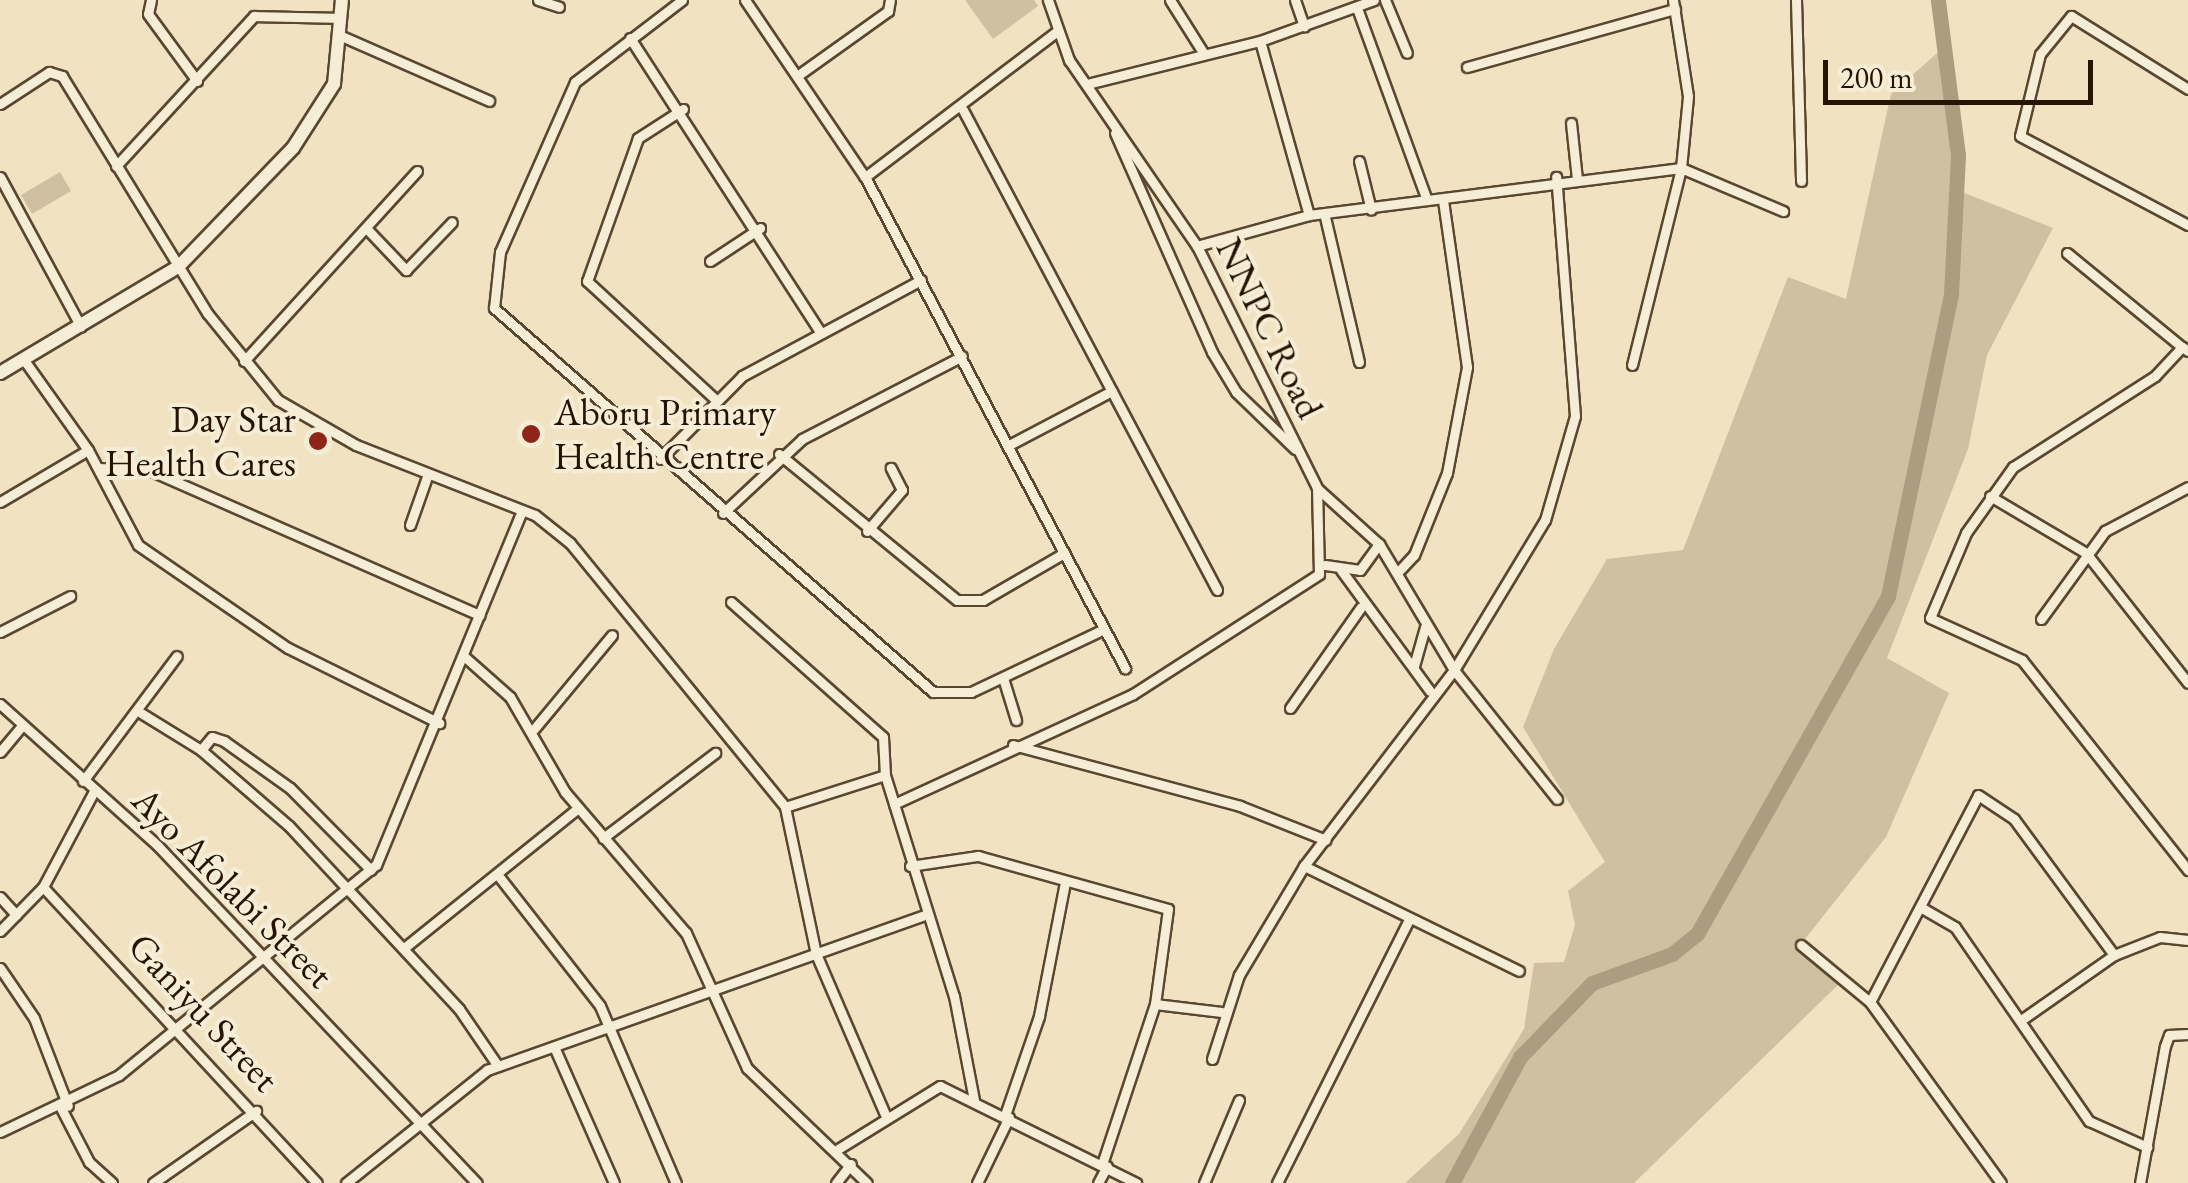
<!DOCTYPE html>
<html>
<head>
<meta charset="utf-8">
<style>
	body { margin:0 }
	#map { position:relative; width:2188px; height:1183px; overflow:hidden; background:#f1e3c1; font-family:"EB Garamond",serif }
	div>[style] { position:absolute }
	[style*='--x'] { left:calc(var(--x)*1px); top:calc(var(--y)*1px); width:calc(var(--w)*1px); rotate:calc(var(--a)*1deg) }
	.green>* { inset:0; background:#cec0a0 }
	.river>* { height:15px; margin:-7.5px; padding:0 7.5px; transform-origin:7.5px; border-radius:7.5px; background:#ac9c80 }
	.roads { filter:drop-shadow(2px 0 #594731) drop-shadow(-2px 0 #594731) drop-shadow(0 2px #594731) drop-shadow(0 -2px #594731) }
	.street>* { height:9px; margin:-4.5px; padding:0 4.5px; transform-origin:4.5px; border-radius:4.5px; background:#f6edd7 }
	.secondary>* { height:12px; margin:-6px; padding:0 6px; transform-origin:6px; border-radius:6px; background:#f6edd7 }
	.dots>* { width:28px; height:28px; translate:-50% -50%; box-sizing:border-box; border:5px solid #f6edd7; border-radius:50% }
	span { translate:-50% -50%; white-space:nowrap; text-align:center; line-height:1.15; -webkit-text-stroke:8px #f6edd7; paint-order:stroke }
	.street-label { font-size:38px; color:#261301 }
	.poi-label { font-size:38px; color:#261301 }
	.left { translate:0 -50%; text-align:left }
	.right { translate:-100% -50%; text-align:right }
	.scale { position:absolute; left:1823px; top:60px; width:270px; height:45px; box-sizing:border-box; border:5px solid #261301; border-top:0; padding-left:12px; font-size:30px; line-height:35px; white-space:nowrap; color:#261301; -webkit-text-stroke:8px #f6edd7; paint-order:stroke }
</style>
</head>
<body>
<div id="map">
	<div class="green">
		<div style="clip-path:polygon(965px 0,1034px 0,1038px 6px,993px 39px)"></div>
		<div style="clip-path:polygon(1944px 47px,1957px 190px,2053px 228px,1987px 355px,1968px 449px,1887px 658px,1949px 693px,1886px 837px,1801px 944px,1839px 984px,1634px 1183px,1405px 1183px,1459px 1134px,1524px 1029px,1534px 963px,1564px 962px,1575px 925px,1568px 891px,1605px 862px,1523px 727px,1554px 649px,1607px 559px,1683px 550px,1788px 277px,1846px 299px,1891px 94px)"></div>
		<div style="clip-path:polygon(60px 172px,71px 191px,32px 214px,21px 195px)"></div>
	</div>
	<div class="river">
		<div style="--x:1452;--y:1183;--w:143;--a:-61.6"></div>
		<div style="--x:1520;--y:1057;--w:103;--a:-45.8"></div>
		<div style="--x:1592;--y:983;--w:85;--a:-19.9"></div>
		<div style="--x:1672;--y:954;--w:32;--a:-39"></div>
		<div style="--x:1697;--y:934;--w:388;--a:-60.5"></div>
		<div style="--x:1888;--y:596;--w:309;--a:-78.2"></div>
		<div style="--x:1951;--y:294;--w:139;--a:-87.1"></div>
		<div style="--x:1958;--y:155;--w:156;--a:-97.4"></div>
	</div>
	<div class="roads">
		<div class="street">
			<div style="--x:151;--y:0;--w:14;--a:102"></div>
			<div style="--x:148;--y:14;--w:83;--a:53.8"></div>
			<div style="--x:538;--y:0;--w:22;--a:18"></div>
			<div style="--x:682;--y:0;--w:135;--a:142.5"></div>
			<div style="--x:575;--y:82;--w:186;--a:113.8"></div>
			<div style="--x:500;--y:252;--w:56;--a:96.1"></div>
			<div style="--x:494;--y:308;--w:583;--a:41.18"></div>
			<div style="--x:933;--y:692;--w:38;--a:0"></div>
			<div style="--x:971;--y:692;--w:147;--a:-25.3"></div>
			<div style="--x:745;--y:0;--w:214;--a:55.9"></div>
			<div style="--x:865;--y:177;--w:556;--a:62.1"></div>
			<div style="--x:1048;--y:0;--w:64;--a:70.7"></div>
			<div style="--x:1069;--y:60;--w:226;--a:55.5"></div>
			<div style="--x:1197;--y:246;--w:270;--a:63.6"></div>
			<div style="--x:1317;--y:488;--w:84;--a:42.1"></div>
			<div style="--x:1379;--y:544;--w:147;--a:59.2"></div>
			<div style="--x:1454;--y:670;--w:165;--a:51.4"></div>
			<div style="--x:1170;--y:0;--w:64;--a:57.8"></div>
			<div style="--x:1295;--y:0;--w:28;--a:71"></div>
			<div style="--x:1385;--y:0;--w:57;--a:67.5"></div>
			<div style="--x:1796;--y:0;--w:181;--a:88.4"></div>
			<div style="--x:1357;--y:8;--w:204;--a:70"></div>
			<div style="--x:339;--y:35;--w:164;--a:23.7"></div>
			<div style="--x:630;--y:38;--w:348;--a:57.1"></div>
			<div style="--x:1260;--y:41;--w:181;--a:74.3"></div>
			<div style="--x:1467;--y:67;--w:216;--a:-15.6"></div>
			<div style="--x:797;--y:76;--w:112;--a:-35.5"></div>
			<div style="--x:888;--y:11;--w:11;--a:-80"></div>
			<div style="--x:1087;--y:84;--w:178;--a:-14"></div>
			<div style="--x:1260;--y:41;--w:121;--a:-19.8"></div>
			<div style="--x:2188;--y:89;--w:138;--a:-148"></div>
			<div style="--x:2071;--y:16;--w:49;--a:129.2"></div>
			<div style="--x:2040;--y:54;--w:84;--a:103.7"></div>
			<div style="--x:2020;--y:136;--w:190;--a:27.9"></div>
			<div style="--x:0;--y:104;--w:59;--a:-33.1"></div>
			<div style="--x:49;--y:72;--w:14;--a:17"></div>
			<div style="--x:62;--y:76;--w:279;--a:58.5"></div>
			<div style="--x:208;--y:314;--w:111;--a:50.9"></div>
			<div style="--x:278;--y:400;--w:90;--a:30"></div>
			<div style="--x:356;--y:445;--w:192;--a:21.4"></div>
			<div style="--x:535;--y:515;--w:45;--a:38.7"></div>
			<div style="--x:570;--y:543;--w:340;--a:50.8"></div>
			<div style="--x:785;--y:807;--w:150;--a:78.1"></div>
			<div style="--x:816;--y:954;--w:174;--a:66.7"></div>
			<div style="--x:683;--y:109;--w:54;--a:147.2"></div>
			<div style="--x:638;--y:138;--w:152;--a:109.6"></div>
			<div style="--x:587;--y:281;--w:174;--a:42.7"></div>
			<div style="--x:963;--y:110;--w:543;--a:62.11"></div>
			<div style="--x:1571;--y:123;--w:56;--a:83.9"></div>
			<div style="--x:1115;--y:133;--w:240;--a:66.1"></div>
			<div style="--x:1212;--y:352;--w:47;--a:59"></div>
			<div style="--x:1236;--y:392;--w:82;--a:44"></div>
			<div style="--x:1359;--y:161;--w:50;--a:76.2"></div>
			<div style="--x:116;--y:166;--w:204;--a:-47.4"></div>
			<div style="--x:254;--y:16;--w:86;--a:1.3"></div>
			<div style="--x:0;--y:177;--w:170;--a:61.6"></div>
			<div style="--x:865;--y:177;--w:240;--a:-37.2"></div>
			<div style="--x:1325;--y:217;--w:149;--a:76.8"></div>
			<div style="--x:367;--y:229;--w:57;--a:46.4"></div>
			<div style="--x:406;--y:270;--w:66;--a:-46.2"></div>
			<div style="--x:1197;--y:246;--w:116;--a:-15.5"></div>
			<div style="--x:1309;--y:215;--w:375;--a:-7.2"></div>
			<div style="--x:1681;--y:168;--w:111;--a:22.9"></div>
			<div style="--x:2067;--y:253;--w:149;--a:39.3"></div>
			<div style="--x:710;--y:261;--w:60;--a:-33.4"></div>
			<div style="--x:2188;--y:351;--w:7;--a:-146"></div>
			<div style="--x:2182;--y:347;--w:40;--a:133"></div>
			<div style="--x:2155;--y:376;--w:169;--a:147.3"></div>
			<div style="--x:2013;--y:467;--w:81;--a:125.5"></div>
			<div style="--x:1966;--y:533;--w:92;--a:113"></div>
			<div style="--x:1930;--y:618;--w:101;--a:24.5"></div>
			<div style="--x:2022;--y:660;--w:268;--a:51.7"></div>
			<div style="--x:24;--y:360;--w:110;--a:54.6"></div>
			<div style="--x:88;--y:450;--w:107;--a:62.2"></div>
			<div style="--x:138;--y:545;--w:182;--a:34.5"></div>
			<div style="--x:288;--y:648;--w:169;--a:26.4"></div>
			<div style="--x:244;--y:361;--w:257;--a:-47.7"></div>
			<div style="--x:1632;--y:365;--w:203;--a:-76"></div>
			<div style="--x:1681;--y:168;--w:72;--a:-84.4"></div>
			<div style="--x:1688;--y:96;--w:97;--a:-98.9"></div>
			<div style="--x:1009;--y:445;--w:116;--a:-27.7"></div>
			<div style="--x:779;--y:454;--w:230;--a:39.4"></div>
			<div style="--x:957;--y:600;--w:26;--a:0"></div>
			<div style="--x:983;--y:600;--w:94;--a:-30.1"></div>
			<div style="--x:660;--y:459;--w:117;--a:-45.3"></div>
			<div style="--x:742;--y:376;--w:203;--a:-28.2"></div>
			<div style="--x:98;--y:468;--w:51;--a:2.2"></div>
			<div style="--x:149;--y:470;--w:361;--a:23.7"></div>
			<div style="--x:1990;--y:496;--w:112;--a:30.7"></div>
			<div style="--x:2086;--y:553;--w:165;--a:51.9"></div>
			<div style="--x:0;--y:502;--w:102;--a:-30.6"></div>
			<div style="--x:723;--y:513;--w:108;--a:-43.1"></div>
			<div style="--x:802;--y:439;--w:180;--a:-27.4"></div>
			<div style="--x:410;--y:525;--w:54;--a:-70.6"></div>
			<div style="--x:867;--y:531;--w:54;--a:-49.5"></div>
			<div style="--x:902;--y:490;--w:25;--a:-117"></div>
			<div style="--x:1325;--y:565;--w:35;--a:8"></div>
			<div style="--x:1360;--y:570;--w:32;--a:-54"></div>
			<div style="--x:1341;--y:570;--w:150;--a:53.7"></div>
			<div style="--x:1398;--y:572;--w:23;--a:-47"></div>
			<div style="--x:1414;--y:555;--w:88;--a:-68.1"></div>
			<div style="--x:1447;--y:473;--w:108;--a:-79.3"></div>
			<div style="--x:1467;--y:367;--w:169;--a:-98.2"></div>
			<div style="--x:731;--y:602;--w:203;--a:41.6"></div>
			<div style="--x:883;--y:737;--w:38;--a:87"></div>
			<div style="--x:885;--y:775;--w:232;--a:72.7"></div>
			<div style="--x:954;--y:996;--w:106;--a:79.1"></div>
			<div style="--x:2041;--y:619;--w:109;--a:-54"></div>
			<div style="--x:2105;--y:531;--w:94;--a:-27.9"></div>
			<div style="--x:0;--y:632;--w:79;--a:-27.2"></div>
			<div style="--x:466;--y:658;--w:59;--a:41.6"></div>
			<div style="--x:510;--y:697;--w:110;--a:59.9"></div>
			<div style="--x:565;--y:792;--w:186;--a:49.4"></div>
			<div style="--x:686;--y:933;--w:148;--a:65.7"></div>
			<div style="--x:747;--y:1068;--w:166;--a:43.8"></div>
			<div style="--x:1414;--y:666;--w:41;--a:-74.2"></div>
			<div style="--x:1003;--y:678;--w:44;--a:72.8"></div>
			<div style="--x:0;--y:704;--w:212;--a:41.9"></div>
			<div style="--x:158;--y:846;--w:464;--a:46.6"></div>
			<div style="--x:1290;--y:708;--w:123;--a:-54.9"></div>
			<div style="--x:141;--y:713;--w:70;--a:31.7"></div>
			<div style="--x:201;--y:750;--w:116;--a:40.8"></div>
			<div style="--x:289;--y:826;--w:250;--a:47.1"></div>
			<div style="--x:459;--y:1009;--w:69;--a:55.6"></div>
			<div style="--x:534;--y:729;--w:122;--a:-50.3"></div>
			<div style="--x:1013;--y:745;--w:235;--a:15"></div>
			<div style="--x:1240;--y:806;--w:92;--a:21.6"></div>
			<div style="--x:201;--y:750;--w:17;--a:-50"></div>
			<div style="--x:212;--y:737;--w:13;--a:18"></div>
			<div style="--x:224;--y:741;--w:81;--a:35.5"></div>
			<div style="--x:290;--y:788;--w:115;--a:45.4"></div>
			<div style="--x:0;--y:752;--w:35;--a:-50"></div>
			<div style="--x:83;--y:781;--w:156;--a:-53.1"></div>
			<div style="--x:894;--y:804;--w:263;--a:-24.7"></div>
			<div style="--x:1133;--y:694;--w:221;--a:-32.8"></div>
			<div style="--x:1319;--y:574;--w:85;--a:-91.3"></div>
			<div style="--x:785;--y:807;--w:105;--a:-17.7"></div>
			<div style="--x:603;--y:838;--w:141;--a:-37.2"></div>
			<div style="--x:910;--y:866;--w:69;--a:-8.4"></div>
			<div style="--x:978;--y:856;--w:197;--a:15.6"></div>
			<div style="--x:1168;--y:909;--w:96;--a:97.8"></div>
			<div style="--x:1155;--y:1004;--w:169;--a:108.3"></div>
			<div style="--x:1304;--y:866;--w:239;--a:26"></div>
			<div style="--x:497;--y:874;--w:167;--a:52"></div>
			<div style="--x:600;--y:1006;--w:193;--a:66.8"></div>
			<div style="--x:43;--y:887;--w:403;--a:47.2"></div>
			<div style="--x:0;--y:897;--w:24;--a:48"></div>
			<div style="--x:1922;--y:908;--w:38;--a:30"></div>
			<div style="--x:1955;--y:927;--w:236;--a:55.4"></div>
			<div style="--x:2089;--y:1121;--w:64;--a:24.1"></div>
			<div style="--x:0;--y:931;--w:62;--a:-45.7"></div>
			<div style="--x:43;--y:887;--w:109;--a:-62"></div>
			<div style="--x:1801;--y:945;--w:89;--a:39.6"></div>
			<div style="--x:1870;--y:1002;--w:223;--a:54.1"></div>
			<div style="--x:404;--y:948;--w:223;--a:-38.8"></div>
			<div style="--x:0;--y:968;--w:60;--a:55.8"></div>
			<div style="--x:34;--y:1018;--w:94;--a:68.9"></div>
			<div style="--x:1870;--y:1002;--w:233;--a:-62.4"></div>
			<div style="--x:1978;--y:795;--w:43;--a:33.7"></div>
			<div style="--x:2014;--y:819;--w:169;--a:53.7"></div>
			<div style="--x:1155;--y:1004;--w:67;--a:6.8"></div>
			<div style="--x:2024;--y:1018;--w:110;--a:-35"></div>
			<div style="--x:2114;--y:955;--w:49;--a:-21.4"></div>
			<div style="--x:2160;--y:937;--w:28;--a:6"></div>
			<div style="--x:555;--y:1049;--w:146;--a:66.2"></div>
			<div style="--x:1212;--y:1059;--w:88;--a:-72.2"></div>
			<div style="--x:1239;--y:975;--w:127;--a:-59.2"></div>
			<div style="--x:1304;--y:866;--w:247;--a:-52.6"></div>
			<div style="--x:1454;--y:670;--w:175;--a:-58.8"></div>
			<div style="--x:1545;--y:520;--w:108;--a:-73.9"></div>
			<div style="--x:1575;--y:416;--w:240;--a:-94.5"></div>
			<div style="--x:61;--y:1108;--w:61;--a:62.6"></div>
			<div style="--x:89;--y:1162;--w:31;--a:42"></div>
			<div style="--x:1005;--y:1115;--w:105;--a:-71"></div>
			<div style="--x:1039;--y:1016;--w:136;--a:-79"></div>
			<div style="--x:0;--y:1132;--w:132;--a:-25.6"></div>
			<div style="--x:119;--y:1075;--w:332;--a:-39.3"></div>
			<div style="--x:376;--y:865;--w:381;--a:-67.6"></div>
			<div style="--x:838;--y:1149;--w:120;--a:-31.7"></div>
			<div style="--x:940;--y:1086;--w:219;--a:26.3"></div>
			<div style="--x:153;--y:1183;--w:126;--a:-35"></div>
			<div style="--x:346;--y:1183;--w:181;--a:-38.7"></div>
			<div style="--x:487;--y:1070;--w:462;--a:-19.5"></div>
			<div style="--x:836;--y:1183;--w:24;--a:-52"></div>
			<div style="--x:977;--y:1183;--w:73;--a:-64.1"></div>
			<div style="--x:1098;--y:1183;--w:19;--a:-62"></div>
			<div style="--x:1204;--y:1183;--w:90;--a:-67.1"></div>
			<div style="--x:1277;--y:1183;--w:293;--a:-63.4"></div>
			<div style="--x:2140;--y:1183;--w:139;--a:-79.7"></div>
			<div style="--x:2165;--y:1046;--w:12;--a:-70"></div>
			<div style="--x:2169;--y:1035;--w:19;--a:-3"></div>
		</div>
		<div class="secondary">
			<div style="--x:0;--y:373;--w:207;--a:-30.8"></div>
			<div style="--x:178;--y:267;--w:165;--a:-46"></div>
			<div style="--x:293;--y:148;--w:76;--a:-57.4"></div>
			<div style="--x:334;--y:84;--w:84;--a:-84.6"></div>
		</div>
	</div>
	<div class="dots">
		<div style="left:531px;top:434px;background:#8f2418"></div>
		<div style="left:318px;top:441px;background:#8f2418"></div>
	</div>
	<div class="street-label">
		<span style="left:1270px;top:328px;rotate:64deg">NNPC Road</span>
		<span style="left:233px;top:887px;rotate:45deg">Ayo Afolabi Street</span>
		<span style="left:204px;top:1012px;rotate:47deg">Ganiyu Street</span>
	</div>
	<div class="poi-label">
		<span class="left" style="left:554px;top:434px">Aboru Primary<br>Health Centre</span>
		<span class="right" style="left:296px;top:441px">Day Star<br>Health Cares</span>
	</div>
	<div class="scale">200 m</div>
</div>
</body>
</html>
